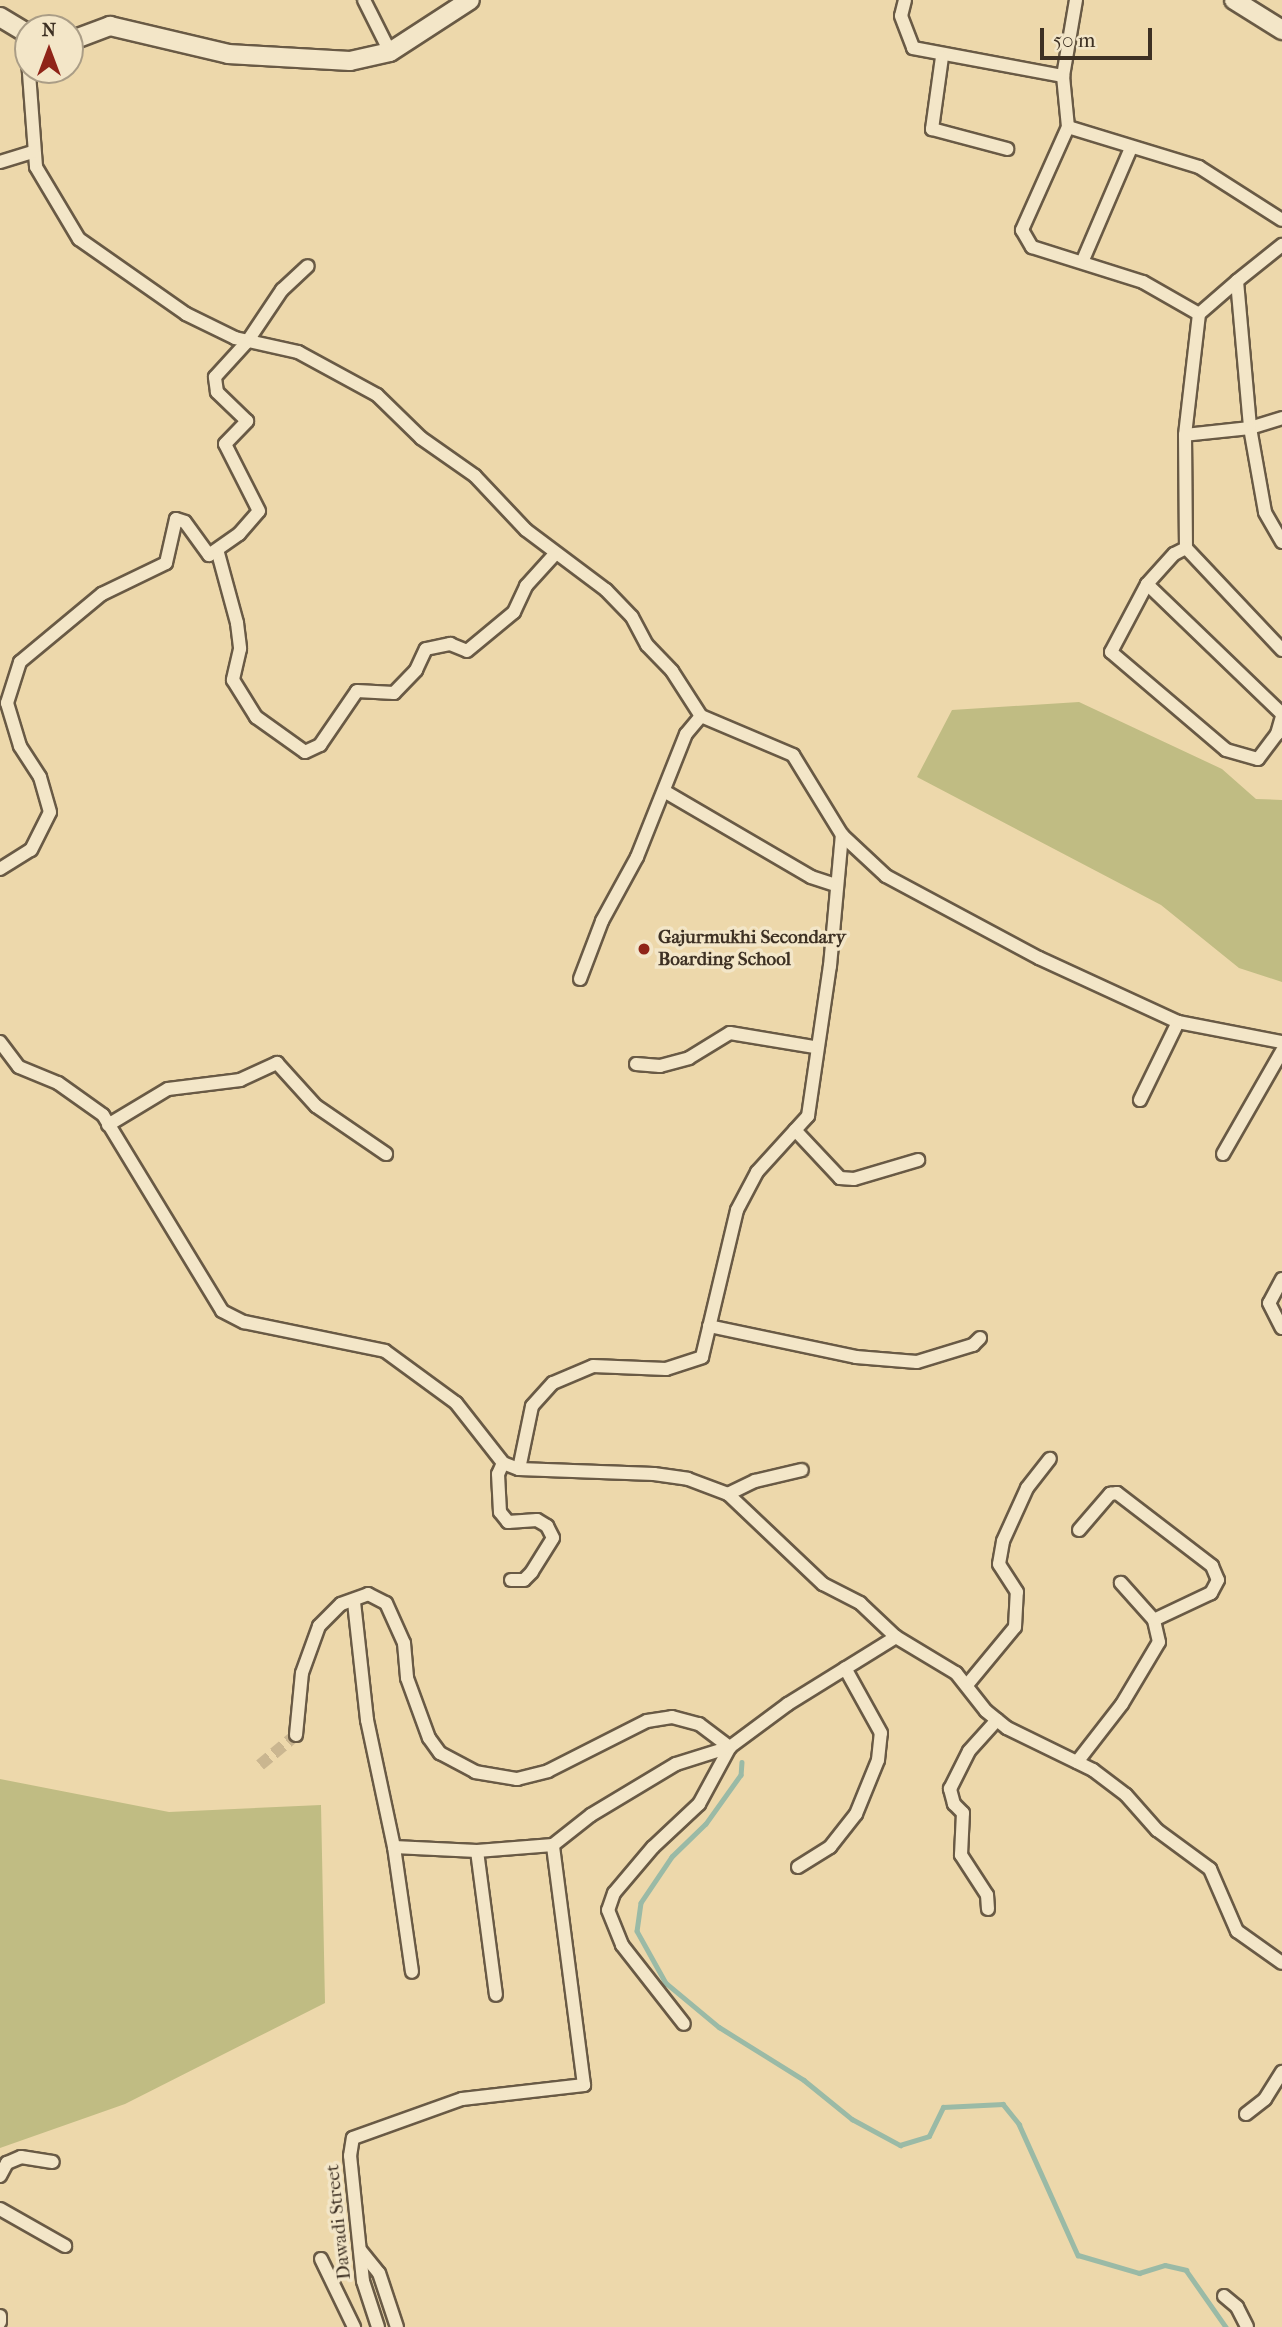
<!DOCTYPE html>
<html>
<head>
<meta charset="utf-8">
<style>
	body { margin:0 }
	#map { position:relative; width:1282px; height:2327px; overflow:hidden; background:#edd8ab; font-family:"IM FELL French Canon",serif }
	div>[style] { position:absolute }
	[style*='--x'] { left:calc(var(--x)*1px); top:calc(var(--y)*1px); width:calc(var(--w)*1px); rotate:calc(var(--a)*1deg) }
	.green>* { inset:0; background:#c0bc83 }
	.stream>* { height:4.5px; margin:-2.25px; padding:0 2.25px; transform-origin:2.25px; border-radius:2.25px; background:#9abaa6 }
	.street-tunnel>* { height:12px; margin-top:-6px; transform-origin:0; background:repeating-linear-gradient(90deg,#cab690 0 12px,transparent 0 18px) }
	.roads { filter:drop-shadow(2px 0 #695a45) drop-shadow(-2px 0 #695a45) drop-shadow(0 2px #695a45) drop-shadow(0 -2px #695a45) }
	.street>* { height:12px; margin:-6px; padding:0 6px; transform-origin:6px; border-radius:6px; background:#f3e6c8 }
	.secondary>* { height:18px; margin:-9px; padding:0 9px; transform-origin:9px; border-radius:9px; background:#f3e6c8 }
	.dots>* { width:19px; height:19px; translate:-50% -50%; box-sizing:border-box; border:4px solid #f3e6c8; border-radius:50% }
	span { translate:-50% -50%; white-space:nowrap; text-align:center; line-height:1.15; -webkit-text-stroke:7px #f3e6c8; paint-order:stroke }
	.poi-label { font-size:19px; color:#3d3023; font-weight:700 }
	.left { translate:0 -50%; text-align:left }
	.street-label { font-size:19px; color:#3d3023 }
	.north { position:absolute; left:14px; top:14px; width:70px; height:70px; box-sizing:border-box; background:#f3e6c8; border:2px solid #aa9d86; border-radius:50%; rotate:0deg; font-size:19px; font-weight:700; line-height:28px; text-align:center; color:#3d3023 }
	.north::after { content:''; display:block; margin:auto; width:24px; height:32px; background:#8f2418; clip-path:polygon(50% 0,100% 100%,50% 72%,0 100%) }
	.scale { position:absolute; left:1040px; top:28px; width:112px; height:32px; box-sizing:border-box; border:4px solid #3d3023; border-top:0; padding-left:9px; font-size:21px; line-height:24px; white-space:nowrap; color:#3d3023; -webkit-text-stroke:5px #f3e6c8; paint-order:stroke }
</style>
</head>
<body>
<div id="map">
	<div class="green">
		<div style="clip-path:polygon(1079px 702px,1222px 769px,1256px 799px,1282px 800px,1282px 982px,1239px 968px,1161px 905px,917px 777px,952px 710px)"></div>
		<div style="clip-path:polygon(0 1779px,169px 1812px,321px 1805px,325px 2003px,125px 2104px,0 2148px)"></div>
	</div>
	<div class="stream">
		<div style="--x:742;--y:1762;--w:13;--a:94"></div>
		<div style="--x:741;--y:1775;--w:60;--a:125.5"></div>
		<div style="--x:706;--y:1824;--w:47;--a:135.9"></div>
		<div style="--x:672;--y:1857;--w:55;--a:124"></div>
		<div style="--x:641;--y:1903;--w:28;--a:98"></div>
		<div style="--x:637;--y:1931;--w:60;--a:60.9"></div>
		<div style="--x:666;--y:1983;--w:69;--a:39.7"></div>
		<div style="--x:719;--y:2027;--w:100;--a:31.9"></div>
		<div style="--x:804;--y:2080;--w:62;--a:39.1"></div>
		<div style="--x:852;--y:2119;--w:55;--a:28.4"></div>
		<div style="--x:900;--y:2145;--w:30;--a:-17"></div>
		<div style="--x:929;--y:2136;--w:32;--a:-64"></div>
		<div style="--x:943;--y:2107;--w:60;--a:-2.9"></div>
		<div style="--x:1003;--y:2104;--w:26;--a:51"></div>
		<div style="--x:1019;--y:2124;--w:144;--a:65.8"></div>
		<div style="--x:1078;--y:2255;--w:64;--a:16.4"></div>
		<div style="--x:1139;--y:2273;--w:27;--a:-17"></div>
		<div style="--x:1165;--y:2265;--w:22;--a:13"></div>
		<div style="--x:1186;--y:2270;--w:70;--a:54.9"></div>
	</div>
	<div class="street-tunnel">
		<div style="--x:260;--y:1765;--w:47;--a:-39.8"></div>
	</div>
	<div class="roads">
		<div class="street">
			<div style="--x:364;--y:0;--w:58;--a:63.4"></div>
			<div style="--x:905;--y:0;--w:16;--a:104"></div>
			<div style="--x:901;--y:16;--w:34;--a:69"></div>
			<div style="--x:913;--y:48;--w:153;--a:10.6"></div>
			<div style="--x:1076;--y:0;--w:77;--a:99.7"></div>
			<div style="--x:1063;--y:76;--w:51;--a:84.4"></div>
			<div style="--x:1068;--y:127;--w:137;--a:17"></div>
			<div style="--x:1199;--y:167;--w:98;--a:32.6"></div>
			<div style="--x:942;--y:57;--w:73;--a:97.9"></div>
			<div style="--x:932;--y:129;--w:78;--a:14.9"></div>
			<div style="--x:28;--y:60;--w:107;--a:85.7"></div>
			<div style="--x:36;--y:167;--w:84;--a:59.2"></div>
			<div style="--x:79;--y:239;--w:131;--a:35"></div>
			<div style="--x:186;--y:314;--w:55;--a:26.1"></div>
			<div style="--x:235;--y:338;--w:65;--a:12.5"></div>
			<div style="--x:298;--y:352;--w:90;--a:28.6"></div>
			<div style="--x:377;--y:395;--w:62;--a:44.3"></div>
			<div style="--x:421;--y:438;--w:66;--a:35.1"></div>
			<div style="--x:475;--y:476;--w:74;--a:46.6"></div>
			<div style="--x:526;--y:530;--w:100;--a:36.9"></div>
			<div style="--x:606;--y:590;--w:37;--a:46"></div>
			<div style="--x:632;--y:617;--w:32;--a:62"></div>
			<div style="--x:647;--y:645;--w:36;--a:46"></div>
			<div style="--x:672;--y:671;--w:54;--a:57.2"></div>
			<div style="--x:701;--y:716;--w:100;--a:23"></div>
			<div style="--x:793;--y:755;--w:94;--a:58.5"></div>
			<div style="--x:842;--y:835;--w:60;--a:43"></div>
			<div style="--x:886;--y:876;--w:174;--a:28.2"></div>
			<div style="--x:1039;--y:958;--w:153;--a:24.7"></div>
			<div style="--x:1178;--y:1022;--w:106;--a:10.9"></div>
			<div style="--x:1068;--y:127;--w:113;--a:114.1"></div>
			<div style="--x:1022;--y:230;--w:20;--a:60"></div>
			<div style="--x:1032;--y:247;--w:116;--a:17.5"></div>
			<div style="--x:1143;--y:282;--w:64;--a:29.7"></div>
			<div style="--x:0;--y:162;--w:34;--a:-17"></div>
			<div style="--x:1083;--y:260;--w:122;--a:-66.8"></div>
			<div style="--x:1237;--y:281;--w:58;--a:-38.7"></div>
			<div style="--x:1185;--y:435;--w:122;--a:-83.4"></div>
			<div style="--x:1199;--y:314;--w:50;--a:-41"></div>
			<div style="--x:1237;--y:281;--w:148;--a:84.9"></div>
			<div style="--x:1250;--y:428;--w:34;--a:-17"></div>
			<div style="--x:1282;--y:542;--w:34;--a:-120"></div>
			<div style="--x:1265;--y:512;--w:85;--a:-100.1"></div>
			<div style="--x:1250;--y:428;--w:65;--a:173.9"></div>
			<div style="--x:1185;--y:435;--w:113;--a:89.5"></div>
			<div style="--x:1186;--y:548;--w:140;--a:46.7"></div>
			<div style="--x:1186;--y:548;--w:13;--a:153"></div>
			<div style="--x:1174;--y:554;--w:40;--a:132"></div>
			<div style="--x:1147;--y:584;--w:77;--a:117.9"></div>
			<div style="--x:1111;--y:652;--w:151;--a:40.4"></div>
			<div style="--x:1226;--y:750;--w:33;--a:16"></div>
			<div style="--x:1258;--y:759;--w:31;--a:-53"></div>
			<div style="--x:1277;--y:734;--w:19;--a:-74"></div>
			<div style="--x:218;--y:553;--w:73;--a:74.8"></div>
			<div style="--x:237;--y:623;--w:26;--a:83"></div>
			<div style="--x:240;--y:649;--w:32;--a:103"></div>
			<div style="--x:233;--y:680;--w:44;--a:58.1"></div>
			<div style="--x:256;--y:717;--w:60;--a:35.5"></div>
			<div style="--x:305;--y:752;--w:17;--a:-25"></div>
			<div style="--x:320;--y:745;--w:65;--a:-55.6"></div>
			<div style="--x:357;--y:691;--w:37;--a:3"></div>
			<div style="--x:394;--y:693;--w:32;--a:-46"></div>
			<div style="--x:416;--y:670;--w:23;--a:-65"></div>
			<div style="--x:426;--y:649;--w:25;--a:-12"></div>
			<div style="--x:450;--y:644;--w:18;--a:22"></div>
			<div style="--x:467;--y:651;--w:61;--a:-39.7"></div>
			<div style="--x:514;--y:612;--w:29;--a:-65"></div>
			<div style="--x:526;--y:586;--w:43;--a:-47.8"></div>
			<div style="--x:1147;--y:584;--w:187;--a:43.9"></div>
			<div style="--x:664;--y:791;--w:170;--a:30.3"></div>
			<div style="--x:811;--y:877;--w:25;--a:18"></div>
			<div style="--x:0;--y:869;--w:36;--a:-32"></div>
			<div style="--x:31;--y:850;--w:42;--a:-63.4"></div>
			<div style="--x:50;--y:812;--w:36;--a:-106"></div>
			<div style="--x:40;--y:777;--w:37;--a:-123"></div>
			<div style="--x:20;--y:746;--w:45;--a:-106.8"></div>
			<div style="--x:7;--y:703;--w:43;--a:-72.4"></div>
			<div style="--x:20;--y:662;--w:107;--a:-39.7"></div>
			<div style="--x:102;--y:594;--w:71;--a:-25.8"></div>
			<div style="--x:166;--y:563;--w:45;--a:-77.2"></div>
			<div style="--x:176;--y:519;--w:9;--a:18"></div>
			<div style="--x:185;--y:522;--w:41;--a:54"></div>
			<div style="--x:209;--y:555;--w:37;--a:-35"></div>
			<div style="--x:239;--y:534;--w:30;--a:-49"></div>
			<div style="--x:259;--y:511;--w:75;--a:-116.9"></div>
			<div style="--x:225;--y:444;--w:32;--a:-46"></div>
			<div style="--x:247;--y:421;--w:42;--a:-136"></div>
			<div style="--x:217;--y:392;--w:15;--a:-98"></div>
			<div style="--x:215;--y:377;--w:47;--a:-47.6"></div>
			<div style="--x:247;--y:342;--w:63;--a:-56.1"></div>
			<div style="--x:282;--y:290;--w:35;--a:-43"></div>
			<div style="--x:580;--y:979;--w:62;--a:-69.2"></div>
			<div style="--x:602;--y:921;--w:73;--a:-61.3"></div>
			<div style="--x:637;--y:857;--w:132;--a:-68.3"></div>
			<div style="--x:686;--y:734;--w:23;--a:-50"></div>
			<div style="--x:0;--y:1042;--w:31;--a:53"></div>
			<div style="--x:19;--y:1067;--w:42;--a:22.3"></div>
			<div style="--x:58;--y:1083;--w:55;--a:35.4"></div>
			<div style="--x:103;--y:1115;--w:229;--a:58.7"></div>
			<div style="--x:222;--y:1311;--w:25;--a:27"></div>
			<div style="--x:244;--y:1322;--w:144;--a:11.6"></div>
			<div style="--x:385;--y:1351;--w:88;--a:36.2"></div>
			<div style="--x:456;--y:1403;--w:76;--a:51.9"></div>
			<div style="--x:503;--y:1463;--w:17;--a:21"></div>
			<div style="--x:519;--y:1469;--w:135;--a:2.1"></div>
			<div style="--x:654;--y:1474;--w:34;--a:8"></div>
			<div style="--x:688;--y:1479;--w:43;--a:20.6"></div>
			<div style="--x:728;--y:1494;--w:131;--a:43.5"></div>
			<div style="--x:823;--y:1584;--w:42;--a:27.2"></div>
			<div style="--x:860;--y:1603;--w:50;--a:43.4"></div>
			<div style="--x:896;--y:1637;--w:70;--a:31"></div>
			<div style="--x:956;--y:1673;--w:48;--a:51.7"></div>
			<div style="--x:986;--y:1711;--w:27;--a:39"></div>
			<div style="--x:1007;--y:1728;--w:96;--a:26"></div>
			<div style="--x:1093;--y:1770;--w:41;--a:37.1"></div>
			<div style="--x:1126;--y:1795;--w:47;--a:48.5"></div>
			<div style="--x:1157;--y:1830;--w:66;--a:36.3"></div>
			<div style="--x:1210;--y:1869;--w:68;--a:66.5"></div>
			<div style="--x:1237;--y:1931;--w:55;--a:35.4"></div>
			<div style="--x:636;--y:1064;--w:24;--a:5"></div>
			<div style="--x:660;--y:1066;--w:30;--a:-15"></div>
			<div style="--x:689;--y:1058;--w:48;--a:-31.4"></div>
			<div style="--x:730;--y:1033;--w:86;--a:9.4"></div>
			<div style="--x:1140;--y:1100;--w:87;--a:-64"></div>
			<div style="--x:108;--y:1125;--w:70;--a:-31"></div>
			<div style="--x:168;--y:1089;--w:73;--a:-7.1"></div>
			<div style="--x:240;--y:1080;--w:41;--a:-24.7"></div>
			<div style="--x:277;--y:1063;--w:58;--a:47.8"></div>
			<div style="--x:316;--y:1106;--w:85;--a:34.4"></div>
			<div style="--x:795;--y:1130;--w:66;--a:46.8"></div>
			<div style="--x:840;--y:1178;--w:14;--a:4"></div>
			<div style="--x:854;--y:1179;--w:67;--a:-16.5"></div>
			<div style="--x:1223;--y:1154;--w:119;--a:-60.2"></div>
			<div style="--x:1282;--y:1279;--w:27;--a:118"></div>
			<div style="--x:1269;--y:1303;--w:28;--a:63"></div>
			<div style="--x:709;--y:1326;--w:150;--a:11.9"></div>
			<div style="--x:856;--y:1357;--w:61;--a:4.7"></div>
			<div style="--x:917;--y:1362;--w:59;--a:-16.9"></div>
			<div style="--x:973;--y:1345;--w:10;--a:-45"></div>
			<div style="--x:503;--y:1463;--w:12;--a:114"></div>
			<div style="--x:498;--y:1474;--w:38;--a:87"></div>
			<div style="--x:500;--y:1512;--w:13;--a:51"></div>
			<div style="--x:508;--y:1522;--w:29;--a:-4"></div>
			<div style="--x:537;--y:1520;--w:12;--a:31"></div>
			<div style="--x:547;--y:1526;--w:13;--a:63"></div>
			<div style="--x:553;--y:1538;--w:40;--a:122"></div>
			<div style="--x:532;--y:1572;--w:11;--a:135"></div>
			<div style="--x:524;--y:1580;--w:13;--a:180"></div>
			<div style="--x:519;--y:1469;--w:64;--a:-78.3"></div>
			<div style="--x:532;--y:1406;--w:31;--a:-48"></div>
			<div style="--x:553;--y:1383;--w:43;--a:-23"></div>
			<div style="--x:593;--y:1366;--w:73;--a:2.4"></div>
			<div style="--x:666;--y:1369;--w:38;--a:-18"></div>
			<div style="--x:702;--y:1357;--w:151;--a:-76.6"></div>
			<div style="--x:737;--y:1210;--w:43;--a:-62.2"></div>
			<div style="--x:757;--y:1172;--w:76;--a:-47.7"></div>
			<div style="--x:808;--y:1116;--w:152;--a:-81.7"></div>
			<div style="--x:830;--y:966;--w:132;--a:-84.8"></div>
			<div style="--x:728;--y:1494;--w:30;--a:-26"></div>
			<div style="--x:755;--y:1481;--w:48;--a:-13.2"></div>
			<div style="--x:1079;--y:1530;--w:48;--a:-49.3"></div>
			<div style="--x:1110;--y:1494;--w:7;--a:-8"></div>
			<div style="--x:1117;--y:1493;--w:120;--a:37.5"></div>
			<div style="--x:1212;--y:1566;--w:15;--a:67"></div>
			<div style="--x:1218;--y:1580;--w:15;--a:118"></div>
			<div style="--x:1211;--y:1593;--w:63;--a:154.7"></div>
			<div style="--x:354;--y:1602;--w:119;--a:83.7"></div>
			<div style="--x:367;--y:1720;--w:130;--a:78"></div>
			<div style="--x:394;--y:1847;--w:83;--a:2.8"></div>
			<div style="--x:477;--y:1851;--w:76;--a:-4.5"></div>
			<div style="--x:967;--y:1685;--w:75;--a:-50.4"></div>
			<div style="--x:1015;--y:1627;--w:35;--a:-87"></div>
			<div style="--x:1017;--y:1592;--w:33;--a:-123"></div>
			<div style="--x:999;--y:1564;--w:23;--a:-80"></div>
			<div style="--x:1003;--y:1541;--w:58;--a:-65.6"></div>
			<div style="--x:1027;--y:1488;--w:37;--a:-52"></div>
			<div style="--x:296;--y:1735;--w:62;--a:-84.5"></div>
			<div style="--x:302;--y:1673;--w:50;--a:-70.1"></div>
			<div style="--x:319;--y:1626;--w:31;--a:-45"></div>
			<div style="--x:341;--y:1604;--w:29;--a:-20"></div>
			<div style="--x:368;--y:1594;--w:20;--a:27"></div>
			<div style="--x:386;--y:1603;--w:44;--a:65.8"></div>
			<div style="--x:404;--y:1643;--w:35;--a:85"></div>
			<div style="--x:407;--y:1678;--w:64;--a:69.9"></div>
			<div style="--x:429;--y:1738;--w:19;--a:54"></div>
			<div style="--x:440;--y:1753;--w:40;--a:28"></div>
			<div style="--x:475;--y:1772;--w:43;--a:9.5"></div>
			<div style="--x:517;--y:1779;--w:32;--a:-14"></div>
			<div style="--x:548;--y:1771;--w:111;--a:-26.8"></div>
			<div style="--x:647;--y:1721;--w:25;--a:-9"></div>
			<div style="--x:672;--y:1717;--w:28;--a:15"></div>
			<div style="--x:699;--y:1724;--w:39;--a:37"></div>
			<div style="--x:730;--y:1747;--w:65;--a:118.5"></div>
			<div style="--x:699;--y:1804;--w:63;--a:136.9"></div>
			<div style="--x:653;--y:1847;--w:60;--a:130.3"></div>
			<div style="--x:614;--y:1893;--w:18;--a:109"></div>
			<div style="--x:608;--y:1910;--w:38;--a:68"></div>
			<div style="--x:622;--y:1945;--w:100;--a:51.9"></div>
			<div style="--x:1077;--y:1762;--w:73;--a:-52.2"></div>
			<div style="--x:1122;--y:1704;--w:72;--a:-59.2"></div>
			<div style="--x:1159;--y:1642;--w:23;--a:-103"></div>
			<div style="--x:1154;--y:1620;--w:50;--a:-131.7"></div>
			<div style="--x:394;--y:1847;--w:126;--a:81.8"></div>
			<div style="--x:477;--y:1851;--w:145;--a:82.5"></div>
			<div style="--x:798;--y:1867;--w:38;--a:-32"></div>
			<div style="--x:830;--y:1847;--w:42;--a:-51.8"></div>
			<div style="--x:856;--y:1814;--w:58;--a:-67.8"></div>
			<div style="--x:878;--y:1760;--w:27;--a:-84"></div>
			<div style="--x:881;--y:1733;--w:74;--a:-119"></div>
			<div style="--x:988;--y:1909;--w:14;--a:-94"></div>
			<div style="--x:987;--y:1895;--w:48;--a:-123"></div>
			<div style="--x:961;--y:1855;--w:42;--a:-87.3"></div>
			<div style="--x:963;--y:1813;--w:13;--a:-135"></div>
			<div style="--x:954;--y:1804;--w:16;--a:-105"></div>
			<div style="--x:950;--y:1789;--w:42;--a:-63.4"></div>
			<div style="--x:969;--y:1751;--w:42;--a:-47.9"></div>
			<div style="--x:1246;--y:2114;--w:24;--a:-38"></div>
			<div style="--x:1265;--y:2099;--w:32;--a:-58"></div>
			<div style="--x:0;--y:2176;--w:15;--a:-62"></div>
			<div style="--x:7;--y:2163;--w:15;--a:-23"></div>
			<div style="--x:21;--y:2157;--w:32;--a:9"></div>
			<div style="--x:0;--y:2209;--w:75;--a:29.6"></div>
			<div style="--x:361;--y:2251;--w:28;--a:51"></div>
			<div style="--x:379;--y:2273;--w:57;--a:71.6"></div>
			<div style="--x:321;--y:2259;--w:76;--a:64.1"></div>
			<div style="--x:1224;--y:2296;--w:17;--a:40"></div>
			<div style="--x:1237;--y:2307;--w:22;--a:63"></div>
			<div style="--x:0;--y:2316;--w:6;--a:90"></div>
			<div style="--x:378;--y:2327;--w:48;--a:-108.1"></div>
			<div style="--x:363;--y:2281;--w:126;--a:-95.9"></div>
			<div style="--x:350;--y:2156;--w:18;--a:-81"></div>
			<div style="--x:353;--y:2138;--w:116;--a:-19.7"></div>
			<div style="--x:462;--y:2099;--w:123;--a:-6.5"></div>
			<div style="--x:584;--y:2085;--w:242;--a:-97.4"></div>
			<div style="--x:553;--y:1845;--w:48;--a:-38.3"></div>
			<div style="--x:591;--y:1815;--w:99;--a:-31"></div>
			<div style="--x:676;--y:1764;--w:57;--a:-17.5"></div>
			<div style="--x:730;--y:1747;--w:72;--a:-36.6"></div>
			<div style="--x:788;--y:1704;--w:127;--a:-31.8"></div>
		</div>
		<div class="secondary">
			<div style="--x:1234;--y:0;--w:57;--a:32"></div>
			<div style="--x:0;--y:17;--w:33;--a:31"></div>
			<div style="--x:70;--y:41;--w:43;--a:-20.6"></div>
			<div style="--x:110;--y:26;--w:121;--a:13.3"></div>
			<div style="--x:228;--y:54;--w:122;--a:3.3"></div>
			<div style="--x:350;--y:61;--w:41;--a:-12.7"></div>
			<div style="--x:390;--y:52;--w:95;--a:-33"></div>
		</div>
	</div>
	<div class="dots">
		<div style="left:644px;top:949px;background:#8f2418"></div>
	</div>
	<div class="poi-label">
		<span class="left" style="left:658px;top:949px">Gajurmukhi Secondary<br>Boarding School</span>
	</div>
	<div class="street-label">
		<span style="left:339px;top:2222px;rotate:-96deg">Dawadi Street</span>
	</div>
	<div class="north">N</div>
	<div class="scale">50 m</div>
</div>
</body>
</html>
